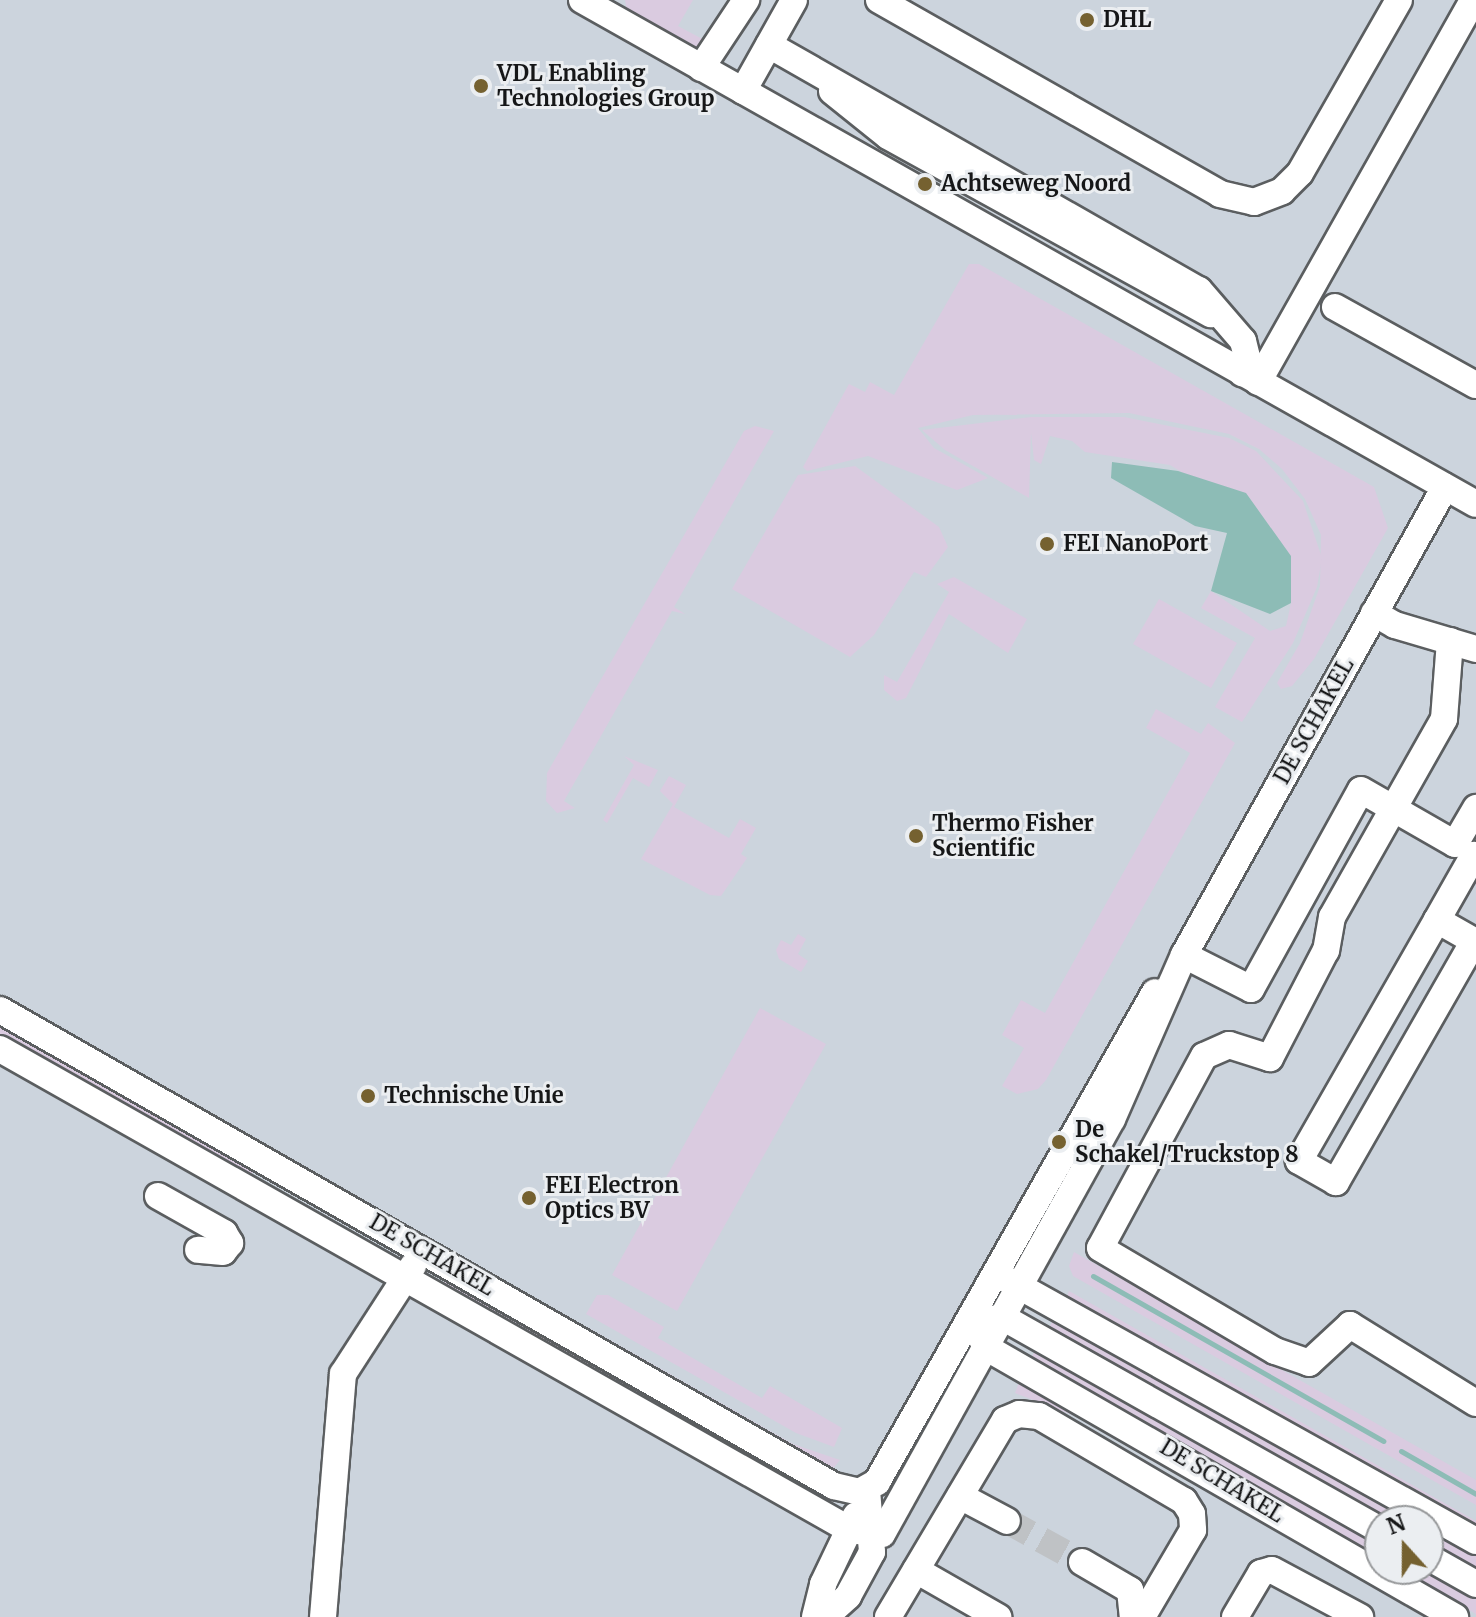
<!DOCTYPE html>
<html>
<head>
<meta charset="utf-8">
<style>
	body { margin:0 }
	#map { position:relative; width:1476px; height:1617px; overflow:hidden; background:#dde0e4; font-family:Merriweather,serif }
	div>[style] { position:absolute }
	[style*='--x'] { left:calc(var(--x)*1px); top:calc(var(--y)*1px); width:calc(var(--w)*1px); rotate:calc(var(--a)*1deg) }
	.built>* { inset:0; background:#ccd4dd }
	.green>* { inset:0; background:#dacbe0 }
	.water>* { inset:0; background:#8dbcb6 }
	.stream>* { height:5px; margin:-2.5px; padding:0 2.5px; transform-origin:2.5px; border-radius:2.5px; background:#8dbcb6 }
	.minor-tunnel>* { height:26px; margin-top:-13px; transform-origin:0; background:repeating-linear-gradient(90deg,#bfc2c5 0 26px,transparent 0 39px) }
	.roads { filter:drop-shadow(2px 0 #5b5e60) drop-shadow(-2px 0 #5b5e60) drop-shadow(0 2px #5b5e60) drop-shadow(0 -2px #5b5e60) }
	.minor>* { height:26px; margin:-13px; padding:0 13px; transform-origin:13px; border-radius:13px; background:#fff }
	.dots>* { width:22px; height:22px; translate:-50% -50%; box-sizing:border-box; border:4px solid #ebeef1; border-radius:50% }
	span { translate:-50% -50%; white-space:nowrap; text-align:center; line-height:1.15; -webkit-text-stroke:6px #ebeef1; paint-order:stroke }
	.poi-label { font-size:22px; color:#161718; font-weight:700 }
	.left { translate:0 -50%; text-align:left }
	.street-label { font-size:22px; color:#161718 }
	.north { position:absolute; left:1364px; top:1505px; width:80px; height:80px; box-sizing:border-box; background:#ebeef1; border:2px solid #96989a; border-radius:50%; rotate:339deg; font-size:22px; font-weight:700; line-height:32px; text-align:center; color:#161718 }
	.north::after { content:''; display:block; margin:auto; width:28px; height:36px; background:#756130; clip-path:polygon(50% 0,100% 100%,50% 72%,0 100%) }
</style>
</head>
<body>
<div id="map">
	<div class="built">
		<div style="clip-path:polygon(evenodd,0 0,1476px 0,1476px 1617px,0 1617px,0 0,1380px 1521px,1428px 1521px,1428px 1569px,1380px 1569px,1380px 1521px)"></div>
	</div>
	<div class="green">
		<div style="clip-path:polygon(625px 0,693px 0,678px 26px,708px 42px,701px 52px,627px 11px)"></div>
		<div style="clip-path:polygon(969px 264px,979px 264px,1374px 487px,1388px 528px,1314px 659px,1292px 686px,1281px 689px,1277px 683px,1300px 643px,1320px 586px,1321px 535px,1305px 499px,1282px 469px,1259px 449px,1229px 434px,1129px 413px,973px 415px,918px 428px,934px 448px,988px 478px,957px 490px,868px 456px,807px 471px,803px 467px,849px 384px,865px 392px,870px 382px,894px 395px)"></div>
		<div style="clip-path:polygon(1031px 417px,1124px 417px,1229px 438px,1256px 451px,1303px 501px,1322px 558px,1317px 587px,1293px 643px,1242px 722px,1215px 707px,1255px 638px,1201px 608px,1211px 591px,1270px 631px,1286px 626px,1291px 603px,1180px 471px,1170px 465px,1085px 452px,1072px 441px,1050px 436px,1041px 464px,1034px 460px,1031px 433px,1029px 498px,945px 450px,922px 430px)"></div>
		<div style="clip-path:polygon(755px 426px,774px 431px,674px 607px,685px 614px,672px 611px,564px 801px,575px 808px,557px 813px,546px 801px,547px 773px,744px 431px)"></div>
		<div style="clip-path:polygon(855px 466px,939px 527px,948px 547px,926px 577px,914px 572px,874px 635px,850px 657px,732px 589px,798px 475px)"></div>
		<div style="clip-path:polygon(954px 577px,1027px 619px,1008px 653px,949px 614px,906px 698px,897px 701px,884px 690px,884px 675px,897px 682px,949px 592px,937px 584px)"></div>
		<div style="clip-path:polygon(1159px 599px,1237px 643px,1211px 688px,1133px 644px)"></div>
		<div style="clip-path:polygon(1156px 709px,1201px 734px,1208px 723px,1235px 743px,1046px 1080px,1038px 1089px,1017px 1094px,1002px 1086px,1024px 1048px,1002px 1035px,1021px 1000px,1045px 1013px,1190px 753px,1146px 728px)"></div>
		<div style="clip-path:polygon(624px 756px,658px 770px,649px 787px,633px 778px,607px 823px,603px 820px,634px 765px)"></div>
		<div style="clip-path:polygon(669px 776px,686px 785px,674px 807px,729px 838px,740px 819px,756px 828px,741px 854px,747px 858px,721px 896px,710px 895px,641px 859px,673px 804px,660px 791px)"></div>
		<div style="clip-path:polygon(798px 934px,806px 939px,798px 954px,808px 961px,801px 972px,779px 959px,776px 950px,781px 940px,791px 945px)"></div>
		<div style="clip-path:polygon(760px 1008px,826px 1044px,677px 1311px,612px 1275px)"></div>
		<div style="clip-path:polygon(0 1020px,254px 1169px,251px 1176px,0 1038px)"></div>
		<div style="clip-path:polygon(1074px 1252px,1476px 1480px,1476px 1505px,1073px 1276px,1069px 1266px)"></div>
		<div style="clip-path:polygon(446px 1278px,823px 1487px,815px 1500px,442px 1285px)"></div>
		<div style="clip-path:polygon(1069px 1291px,1476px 1521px,1476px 1530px,1066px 1298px)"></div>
		<div style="clip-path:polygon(597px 1295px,608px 1295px,664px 1327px,658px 1338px,762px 1398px,770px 1386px,842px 1428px,834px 1447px,796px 1433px,586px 1314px)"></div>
		<div style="clip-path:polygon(1056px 1315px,1422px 1521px,1381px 1521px,1047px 1331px)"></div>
		<div style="clip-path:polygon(587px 1327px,793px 1444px,840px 1460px,831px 1471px,585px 1331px)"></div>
		<div style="clip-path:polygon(1037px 1347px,1380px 1541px,1380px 1559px,1030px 1360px)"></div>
		<div style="clip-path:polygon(1021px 1377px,1275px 1526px,1075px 1416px,1015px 1393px)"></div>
		<div style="clip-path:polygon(1428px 1525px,1476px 1552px,1476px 1575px,1428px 1548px)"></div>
		<div style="clip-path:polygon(1397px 1569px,1428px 1569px,1476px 1596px,1476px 1614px)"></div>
	</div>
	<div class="water">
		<div style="clip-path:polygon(1112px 462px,1178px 471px,1246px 493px,1291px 556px,1291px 603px,1270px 614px,1211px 591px,1227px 533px,1195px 526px,1111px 478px)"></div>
	</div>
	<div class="stream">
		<div style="--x:1093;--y:1276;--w:334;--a:29.6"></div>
		<div style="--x:1401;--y:1451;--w:86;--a:29.8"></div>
	</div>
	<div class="minor-tunnel">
		<div style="--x:1007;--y:1521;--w:85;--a:28.7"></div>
	</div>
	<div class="roads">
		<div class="minor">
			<div style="--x:582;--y:0;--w:1026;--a:29.41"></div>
			<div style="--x:879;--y:0;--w:392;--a:29.6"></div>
			<div style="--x:1220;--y:194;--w:35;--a:13"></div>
			<div style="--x:1254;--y:202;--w:30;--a:-21"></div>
			<div style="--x:1282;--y:191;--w:25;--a:-45"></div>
			<div style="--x:1300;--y:173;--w:199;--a:-60.2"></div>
			<div style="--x:769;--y:45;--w:495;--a:29.7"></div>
			<div style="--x:1199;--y:290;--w:67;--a:49.2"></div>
			<div style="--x:1243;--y:341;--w:16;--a:76"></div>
			<div style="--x:1247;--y:357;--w:17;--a:107"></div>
			<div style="--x:701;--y:68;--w:82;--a:-56.5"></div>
			<div style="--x:743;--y:91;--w:104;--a:-60.7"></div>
			<div style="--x:832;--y:91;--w:72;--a:38.8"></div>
			<div style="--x:888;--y:136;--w:369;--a:28.9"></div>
			<div style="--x:1335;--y:307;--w:161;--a:29"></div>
			<div style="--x:1258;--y:382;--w:438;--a:-60.6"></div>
			<div style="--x:1374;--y:613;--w:24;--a:30"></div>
			<div style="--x:1395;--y:625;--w:84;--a:16.5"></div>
			<div style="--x:1450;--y:641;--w:78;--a:94.4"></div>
			<div style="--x:1444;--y:719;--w:227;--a:119.5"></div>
			<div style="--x:1332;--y:917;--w:34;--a:100"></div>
			<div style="--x:1326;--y:950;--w:122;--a:117.4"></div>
			<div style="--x:1270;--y:1058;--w:43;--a:-162.4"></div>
			<div style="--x:1229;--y:1045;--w:27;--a:156"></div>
			<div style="--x:1204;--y:1056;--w:218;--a:118.4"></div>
			<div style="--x:1100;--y:1248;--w:203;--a:30.5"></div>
			<div style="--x:1275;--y:1351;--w:36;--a:19"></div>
			<div style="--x:1309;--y:1363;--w:56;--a:-42.8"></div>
			<div style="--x:1350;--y:1325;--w:148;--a:31.8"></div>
			<div style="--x:1437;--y:920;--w:43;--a:29.6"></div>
			<div style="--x:1474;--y:941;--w:278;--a:119.8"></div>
			<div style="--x:1336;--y:1182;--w:43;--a:-150.4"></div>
			<div style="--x:1299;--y:1161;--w:278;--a:-60.2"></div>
			<div style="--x:1437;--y:920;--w:75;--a:-60.4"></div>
			<div style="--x:1474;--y:855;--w:3;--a:45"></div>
			<div style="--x:1184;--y:955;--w:75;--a:26.9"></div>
			<div style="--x:1251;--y:989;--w:227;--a:-61.1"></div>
			<div style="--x:1361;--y:790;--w:108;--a:29.9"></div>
			<div style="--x:1455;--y:844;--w:42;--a:-59.7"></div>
			<div style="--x:0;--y:1010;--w:960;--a:29.72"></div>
			<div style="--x:834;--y:1486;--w:26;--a:13"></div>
			<div style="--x:859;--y:1492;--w:21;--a:-29"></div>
			<div style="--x:877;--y:1482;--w:563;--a:-60.43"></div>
			<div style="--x:0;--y:1049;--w:977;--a:29.5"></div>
			<div style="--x:850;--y:1530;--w:32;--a:7"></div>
			<div style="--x:882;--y:1534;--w:474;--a:-61"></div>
			<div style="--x:1112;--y:1119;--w:179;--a:-66.3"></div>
			<div style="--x:1184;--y:955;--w:536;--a:-60.85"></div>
			<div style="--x:158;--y:1196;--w:76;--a:29.3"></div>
			<div style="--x:224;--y:1233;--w:12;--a:59"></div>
			<div style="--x:230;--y:1243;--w:11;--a:128"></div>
			<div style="--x:223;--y:1252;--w:25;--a:-175"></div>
			<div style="--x:1008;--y:1280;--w:536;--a:29.15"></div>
			<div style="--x:988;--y:1319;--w:16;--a:-4"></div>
			<div style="--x:1004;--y:1318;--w:432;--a:29.4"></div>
			<div style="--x:980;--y:1336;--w:14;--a:60"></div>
			<div style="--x:987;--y:1348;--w:540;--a:29.89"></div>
			<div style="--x:960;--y:1496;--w:53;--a:28"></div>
			<div style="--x:1428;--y:1557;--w:55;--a:29.4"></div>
			<div style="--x:1082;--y:1562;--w:56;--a:30.3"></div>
			<div style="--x:1130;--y:1590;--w:27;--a:84"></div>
			<div style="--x:916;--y:1570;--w:95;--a:29.8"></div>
			<div style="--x:323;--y:1617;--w:244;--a:-85.3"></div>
			<div style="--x:343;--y:1374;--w:129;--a:-57.1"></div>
			<div style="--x:815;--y:1617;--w:34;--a:-76"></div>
			<div style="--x:823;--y:1584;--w:76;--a:-64.4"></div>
			<div style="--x:825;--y:1617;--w:31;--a:-42"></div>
			<div style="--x:848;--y:1596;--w:50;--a:-61.4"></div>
			<div style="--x:872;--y:1552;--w:62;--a:-94.6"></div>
			<div style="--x:888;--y:1617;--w:229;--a:-59.3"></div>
			<div style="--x:1005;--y:1420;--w:15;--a:-23"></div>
			<div style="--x:1019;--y:1414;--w:20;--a:6"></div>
			<div style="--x:1039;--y:1416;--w:168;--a:30.4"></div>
			<div style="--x:1184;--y:1501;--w:15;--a:58"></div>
			<div style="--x:1192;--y:1514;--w:16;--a:86"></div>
			<div style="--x:1193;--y:1530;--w:101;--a:120.4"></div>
			<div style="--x:1235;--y:1617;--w:51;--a:-59.4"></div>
			<div style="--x:1261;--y:1573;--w:11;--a:-15"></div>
			<div style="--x:1272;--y:1570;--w:100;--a:28.1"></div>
		</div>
	</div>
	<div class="dots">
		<div style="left:1087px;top:20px;background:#756130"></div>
		<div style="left:481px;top:86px;background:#756130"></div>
		<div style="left:925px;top:184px;background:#756130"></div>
		<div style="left:1047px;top:544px;background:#756130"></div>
		<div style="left:916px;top:836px;background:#756130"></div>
		<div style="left:368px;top:1096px;background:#756130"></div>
		<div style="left:1059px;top:1142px;background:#756130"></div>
		<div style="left:529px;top:1198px;background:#756130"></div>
	</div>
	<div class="poi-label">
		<span class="left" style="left:1103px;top:20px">DHL</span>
		<span class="left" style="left:497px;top:86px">VDL Enabling<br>Technologies Group</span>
		<span class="left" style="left:941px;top:184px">Achtseweg Noord</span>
		<span class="left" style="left:1063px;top:544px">FEI NanoPort</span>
		<span class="left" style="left:932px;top:836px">Thermo Fisher<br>Scientific</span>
		<span class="left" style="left:384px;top:1096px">Technische Unie</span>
		<span class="left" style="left:1075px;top:1142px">De<br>Schakel/Truckstop 8</span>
		<span class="left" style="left:545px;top:1198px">FEI Electron<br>Optics BV</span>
	</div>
	<div class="street-label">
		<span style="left:1314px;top:721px;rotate:-61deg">DE SCHAKEL</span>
		<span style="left:432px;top:1255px;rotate:30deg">DE SCHAKEL</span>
		<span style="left:1222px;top:1481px;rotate:31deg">DE SCHAKEL</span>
	</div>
	<div class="north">N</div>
</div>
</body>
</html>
